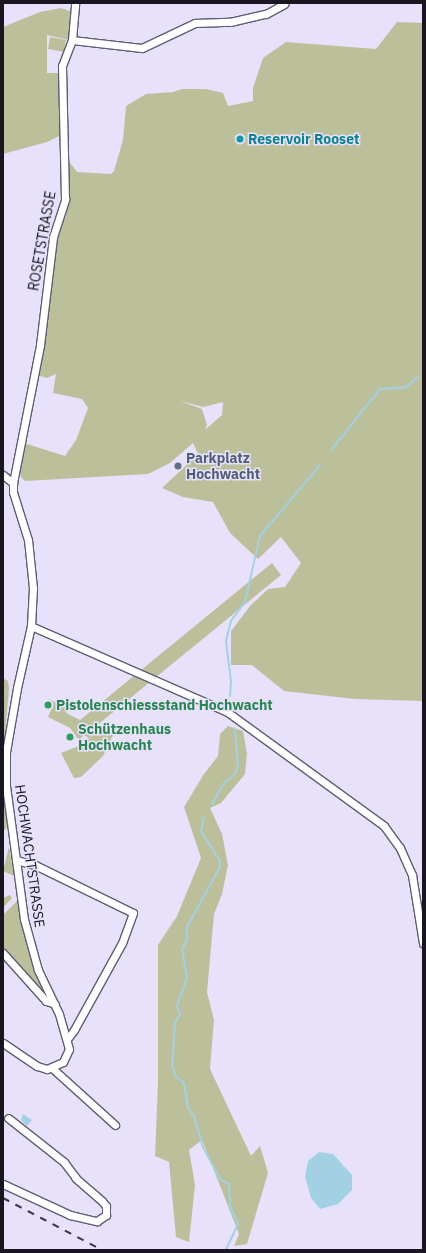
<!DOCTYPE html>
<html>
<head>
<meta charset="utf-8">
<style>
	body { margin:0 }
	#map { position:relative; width:426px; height:1253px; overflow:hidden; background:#e7e1fb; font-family:"IBM Plex Sans",sans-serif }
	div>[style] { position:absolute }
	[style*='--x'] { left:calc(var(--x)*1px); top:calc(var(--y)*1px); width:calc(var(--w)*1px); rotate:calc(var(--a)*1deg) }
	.green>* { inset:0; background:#bbc09b }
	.water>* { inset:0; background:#a3d1e4 }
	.stream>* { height:2px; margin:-1px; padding:0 1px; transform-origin:1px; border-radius:1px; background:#a3d1e4 }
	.roads { filter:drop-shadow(1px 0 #615b76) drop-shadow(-1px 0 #615b76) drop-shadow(0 1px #615b76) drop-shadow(0 -1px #615b76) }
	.street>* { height:7px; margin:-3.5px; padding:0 3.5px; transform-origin:3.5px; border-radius:3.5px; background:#fff }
	.rail>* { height:2px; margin-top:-1px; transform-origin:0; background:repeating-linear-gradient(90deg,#3c3846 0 7px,transparent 0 14px) }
	.dots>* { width:11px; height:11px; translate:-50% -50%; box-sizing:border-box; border:2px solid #e7e1fb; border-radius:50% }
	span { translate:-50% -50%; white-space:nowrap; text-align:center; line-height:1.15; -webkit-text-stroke:3px #e7e1fb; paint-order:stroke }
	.culture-label { font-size:14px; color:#0d838f; font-weight:700 }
	.left { translate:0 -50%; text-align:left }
	.street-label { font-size:14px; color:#191621 }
	.service-label { font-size:14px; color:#4e5e75; font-weight:700 }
	.leisure-label { font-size:14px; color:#27864d; font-weight:700 }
	.frame { position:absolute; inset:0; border:4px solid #191621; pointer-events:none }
</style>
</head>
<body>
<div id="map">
	<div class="green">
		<div style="clip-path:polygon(61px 8px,72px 12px,69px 40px,47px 35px,47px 73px,60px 73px,61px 135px,47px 142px,3px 154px,3px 27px,40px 12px)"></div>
		<div style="clip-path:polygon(evenodd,397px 22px,423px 23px,423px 701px,355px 699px,284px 691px,252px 665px,231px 665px,231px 631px,251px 605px,268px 589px,285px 587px,301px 563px,281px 537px,258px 559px,230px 533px,213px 502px,183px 497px,162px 488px,198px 454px,193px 443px,170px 463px,148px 474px,25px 481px,21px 477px,18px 463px,24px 443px,65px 456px,76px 440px,88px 408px,82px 399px,53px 393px,56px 374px,47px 378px,36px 375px,45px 338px,54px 249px,57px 233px,66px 216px,68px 160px,77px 172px,111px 174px,114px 171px,123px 140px,126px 106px,146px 94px,173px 92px,182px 89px,206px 89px,223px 93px,228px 106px,253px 101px,253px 88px,263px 58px,286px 42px,376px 49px,397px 22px,180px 401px,203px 407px,223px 402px,222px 415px,205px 430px,207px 425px,202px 409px,180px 401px)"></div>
		<div style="clip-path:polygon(50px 37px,66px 40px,64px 52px,48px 49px)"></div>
		<div style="clip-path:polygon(272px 563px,281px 575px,95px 727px,90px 738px,104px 725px,113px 735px,103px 756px,81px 777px,74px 778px,61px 753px,81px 745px,89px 738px,84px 735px,79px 740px,70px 728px,48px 717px,53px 706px,47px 703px,49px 699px,68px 709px,66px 713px,80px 720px)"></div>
		<div style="clip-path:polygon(3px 678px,8px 681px,9px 688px,3px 757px)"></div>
		<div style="clip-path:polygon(228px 726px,243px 731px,247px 754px,245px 774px,221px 803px,210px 808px,222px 834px,228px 865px,222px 894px,214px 914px,207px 992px,214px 1020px,210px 1069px,251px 1156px,260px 1146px,268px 1173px,247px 1244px,234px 1246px,239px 1234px,202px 1140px,189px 1150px,195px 1185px,189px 1242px,176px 1237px,169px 1162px,155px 1156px,158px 1083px,158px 945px,177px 916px,201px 858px,184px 807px,204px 774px,218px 756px,220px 734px)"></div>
		<div style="clip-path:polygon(3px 789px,7px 826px,3px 833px)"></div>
		<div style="clip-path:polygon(9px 847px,12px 863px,14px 876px,3px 871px)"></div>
		<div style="clip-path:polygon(10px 895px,12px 898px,3px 908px,3px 898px)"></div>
		<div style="clip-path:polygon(18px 900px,22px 926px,45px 997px,3px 950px,3px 915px)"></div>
	</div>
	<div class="water">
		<div style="clip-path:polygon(23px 1114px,32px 1120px,27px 1126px,21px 1120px)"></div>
		<div style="clip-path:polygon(319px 1152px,333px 1154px,352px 1175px,352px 1190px,338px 1204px,320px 1209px,311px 1198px,305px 1176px,308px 1161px)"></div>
	</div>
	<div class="stream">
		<div style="--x:331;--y:450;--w:78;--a:-51.2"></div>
		<div style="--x:380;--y:389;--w:26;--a:-4"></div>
		<div style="--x:406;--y:387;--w:16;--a:-40"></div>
		<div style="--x:230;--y:696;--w:15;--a:-86"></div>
		<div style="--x:231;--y:681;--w:40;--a:-97.1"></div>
		<div style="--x:226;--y:641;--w:21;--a:-76"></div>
		<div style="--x:231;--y:621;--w:24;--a:-54"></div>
		<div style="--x:245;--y:602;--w:68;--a:-77.2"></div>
		<div style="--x:260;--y:536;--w:93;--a:-49.8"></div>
		<div style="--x:212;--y:804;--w:24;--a:-60"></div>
		<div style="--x:224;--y:783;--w:14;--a:-39"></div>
		<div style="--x:235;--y:774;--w:9;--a:-69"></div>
		<div style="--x:238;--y:766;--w:38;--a:-95"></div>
		<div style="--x:204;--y:818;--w:13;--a:103"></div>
		<div style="--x:201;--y:831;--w:36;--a:58"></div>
		<div style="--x:220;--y:862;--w:5;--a:90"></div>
		<div style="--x:220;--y:867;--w:68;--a:118.8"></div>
		<div style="--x:187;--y:927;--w:14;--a:90"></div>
		<div style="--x:187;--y:941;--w:9;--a:122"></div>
		<div style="--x:182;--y:949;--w:29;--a:80"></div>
		<div style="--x:187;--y:978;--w:30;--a:110"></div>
		<div style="--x:177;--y:1006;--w:9;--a:69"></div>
		<div style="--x:180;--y:1014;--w:10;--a:119"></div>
		<div style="--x:175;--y:1023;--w:43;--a:94"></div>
		<div style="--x:172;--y:1066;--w:12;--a:70"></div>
		<div style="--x:176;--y:1077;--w:10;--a:37"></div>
		<div style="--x:184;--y:1083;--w:25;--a:81"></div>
		<div style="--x:188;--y:1108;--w:10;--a:53"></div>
		<div style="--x:194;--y:1116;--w:32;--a:74"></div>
		<div style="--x:203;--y:1147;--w:36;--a:62"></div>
		<div style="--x:220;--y:1179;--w:10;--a:29"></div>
		<div style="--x:229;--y:1184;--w:22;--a:87"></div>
		<div style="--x:230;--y:1206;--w:20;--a:66"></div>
		<div style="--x:238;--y:1224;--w:29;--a:115"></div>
	</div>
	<div class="roads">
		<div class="street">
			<div style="--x:72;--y:40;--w:70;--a:6.5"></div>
			<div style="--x:142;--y:48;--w:59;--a:-25.3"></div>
			<div style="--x:195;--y:23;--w:35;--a:-2"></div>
			<div style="--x:230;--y:22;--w:37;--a:-13"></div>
			<div style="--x:266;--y:14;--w:21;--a:-29"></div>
			<div style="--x:3;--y:475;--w:13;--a:39"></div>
			<div style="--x:31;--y:626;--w:213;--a:23.6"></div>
			<div style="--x:226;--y:711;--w:195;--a:36"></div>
			<div style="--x:384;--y:826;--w:27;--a:54"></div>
			<div style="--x:400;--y:848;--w:30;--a:66"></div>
			<div style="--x:412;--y:875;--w:69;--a:80.8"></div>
			<div style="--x:16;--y:860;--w:20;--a:15"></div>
			<div style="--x:35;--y:865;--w:109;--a:26.1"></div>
			<div style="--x:133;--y:913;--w:32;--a:110"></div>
			<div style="--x:122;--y:943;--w:99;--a:118.9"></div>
			<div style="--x:74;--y:1030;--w:10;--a:127"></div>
			<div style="--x:3;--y:953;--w:64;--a:48.1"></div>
			<div style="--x:46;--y:1001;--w:9;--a:18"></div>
			<div style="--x:3;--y:1043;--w:41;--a:34.1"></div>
			<div style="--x:37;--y:1066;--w:10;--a:17"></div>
			<div style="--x:47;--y:1069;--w:17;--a:-24"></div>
			<div style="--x:63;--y:1062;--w:14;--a:-65"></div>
			<div style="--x:69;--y:1049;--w:36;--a:-106"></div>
			<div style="--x:59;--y:1014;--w:49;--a:-115.5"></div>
			<div style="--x:38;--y:970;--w:53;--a:-105.4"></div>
			<div style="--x:24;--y:919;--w:135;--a:-97.7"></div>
			<div style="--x:6;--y:785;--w:33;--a:-90"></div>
			<div style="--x:6;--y:752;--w:65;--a:-80.2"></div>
			<div style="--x:17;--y:688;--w:64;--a:-77.3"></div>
			<div style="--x:31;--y:626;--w:38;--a:-87"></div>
			<div style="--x:33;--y:588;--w:48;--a:-95.9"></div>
			<div style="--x:28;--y:540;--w:50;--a:-107.4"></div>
			<div style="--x:13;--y:492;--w:9;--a:-90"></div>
			<div style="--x:13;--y:483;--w:141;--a:-78.9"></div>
			<div style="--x:40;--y:345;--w:109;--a:-83.1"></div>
			<div style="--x:53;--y:237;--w:40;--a:-72"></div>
			<div style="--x:65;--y:199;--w:133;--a:-91.3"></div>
			<div style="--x:62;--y:66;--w:28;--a:-69"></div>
			<div style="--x:72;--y:40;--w:37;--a:-85"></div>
			<div style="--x:52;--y:1068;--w:85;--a:42.1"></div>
			<div style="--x:3;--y:1184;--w:74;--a:24.8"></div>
			<div style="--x:70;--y:1215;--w:28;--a:13"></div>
			<div style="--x:97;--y:1221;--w:11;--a:-34"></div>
			<div style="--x:106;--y:1215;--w:9;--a:-90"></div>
			<div style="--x:106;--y:1206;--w:6;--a:-129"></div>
			<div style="--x:102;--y:1201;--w:35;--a:-139"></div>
			<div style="--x:76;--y:1178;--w:20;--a:-127"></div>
			<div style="--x:64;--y:1162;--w:71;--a:-141.8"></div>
		</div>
	</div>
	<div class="rail">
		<div style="--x:3;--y:1198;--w:112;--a:27.7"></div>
	</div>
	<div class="dots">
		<div style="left:240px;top:139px;background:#0f9aa8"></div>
		<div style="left:178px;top:466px;background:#5c6f8a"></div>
		<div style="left:48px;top:705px;background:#2e9e5b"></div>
		<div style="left:70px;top:737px;background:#2e9e5b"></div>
	</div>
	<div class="culture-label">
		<span class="left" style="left:248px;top:139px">Reservoir Rooset</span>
	</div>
	<div class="street-label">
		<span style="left:42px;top:241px;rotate:-80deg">ROSETSTRASSE</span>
		<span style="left:30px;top:856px;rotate:82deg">HOCHWACHTSTRASSE</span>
	</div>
	<div class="service-label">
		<span class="left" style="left:186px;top:466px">Parkplatz<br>Hochwacht</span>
	</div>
	<div class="leisure-label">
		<span class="left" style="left:56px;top:705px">Pistolenschiessstand Hochwacht</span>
		<span class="left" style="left:78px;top:737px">Schützenhaus<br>Hochwacht</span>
	</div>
	<div class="frame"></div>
</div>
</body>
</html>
